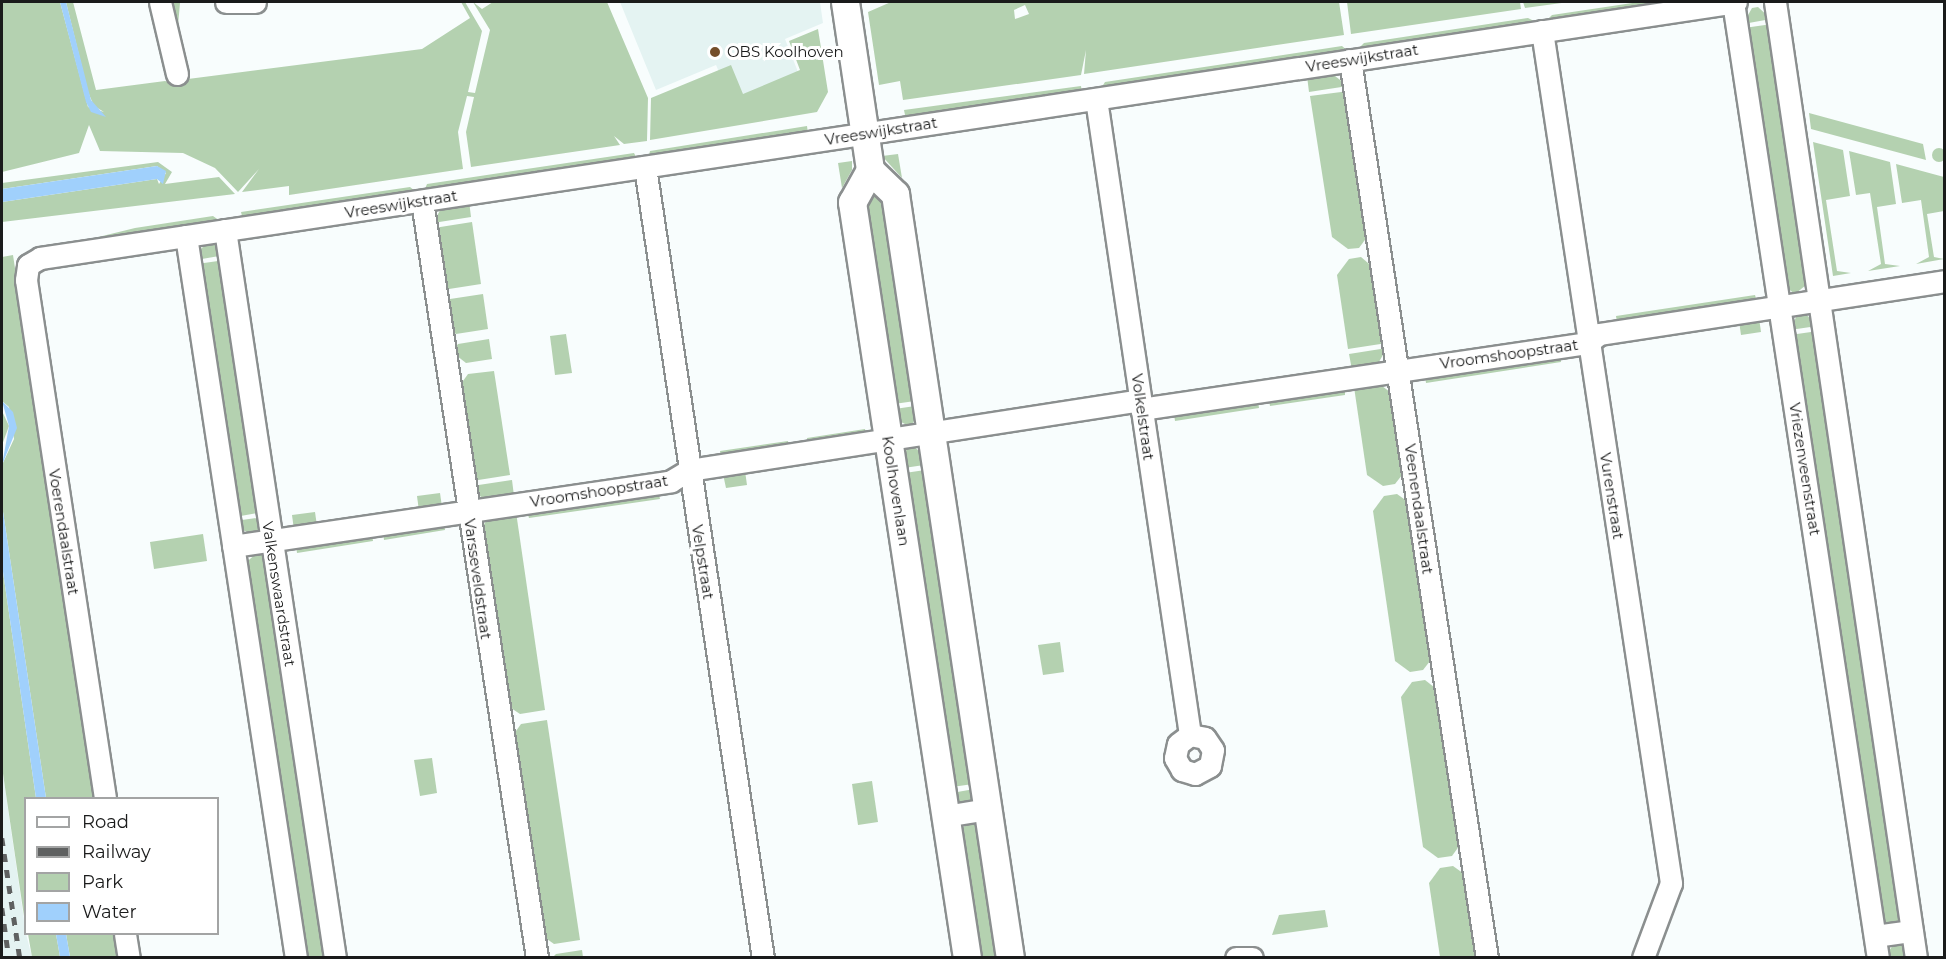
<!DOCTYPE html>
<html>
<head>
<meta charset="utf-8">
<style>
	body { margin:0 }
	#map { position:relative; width:1946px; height:959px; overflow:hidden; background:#f8fdfd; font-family:Montserrat,sans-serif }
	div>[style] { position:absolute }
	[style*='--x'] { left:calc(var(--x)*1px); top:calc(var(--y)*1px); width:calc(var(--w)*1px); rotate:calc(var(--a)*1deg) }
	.built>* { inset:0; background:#e4f3f2 }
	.green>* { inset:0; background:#b4d1b0 }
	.round { border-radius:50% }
	.water>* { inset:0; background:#a0d0fc }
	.roads { filter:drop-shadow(2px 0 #8b8f8f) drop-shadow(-2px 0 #8b8f8f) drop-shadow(0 2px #8b8f8f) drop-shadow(0 -2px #8b8f8f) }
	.minor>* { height:21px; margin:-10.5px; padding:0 10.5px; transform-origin:10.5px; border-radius:10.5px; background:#fff }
	.tertiary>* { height:27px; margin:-13.5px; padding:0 13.5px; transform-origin:13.5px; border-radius:13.5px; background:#fff }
	.rail>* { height:4.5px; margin-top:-2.25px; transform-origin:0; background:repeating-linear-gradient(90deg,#5f6161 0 8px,transparent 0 16px) }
	.dots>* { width:16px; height:16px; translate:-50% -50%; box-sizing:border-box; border:3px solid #fff; border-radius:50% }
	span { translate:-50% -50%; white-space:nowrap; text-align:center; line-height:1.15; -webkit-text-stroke:6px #fff; paint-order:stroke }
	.poi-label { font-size:15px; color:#1a1b1b }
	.left { translate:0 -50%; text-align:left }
	.street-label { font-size:15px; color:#1a1b1b }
	.frame { position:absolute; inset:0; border:3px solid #1a1b1b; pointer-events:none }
	.legend { position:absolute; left:24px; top:797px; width:195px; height:138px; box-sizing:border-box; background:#fff; border:2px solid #a3a4a4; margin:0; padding:8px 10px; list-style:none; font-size:18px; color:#1a1b1b }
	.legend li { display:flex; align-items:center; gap:12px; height:30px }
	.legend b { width:30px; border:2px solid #a3a4a4 }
</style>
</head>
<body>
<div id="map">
	<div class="built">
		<div style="clip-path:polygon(620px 2px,820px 2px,823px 23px,785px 39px,798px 72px,731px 100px,716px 65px,656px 90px)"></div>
		<div style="clip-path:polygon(2px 767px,26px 934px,32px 957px,2px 957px)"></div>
	</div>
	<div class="green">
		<div style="clip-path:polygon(2px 2px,60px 2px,88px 107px,104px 112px,94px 106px,88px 92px,66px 2px,73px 2px,96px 90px,165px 81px,182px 86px,180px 79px,187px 77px,168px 2px,180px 3px,177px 37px,188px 79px,422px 49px,470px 18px,461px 2px,465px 2px,482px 31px,468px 92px,475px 93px,490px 30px,473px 2px,482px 9px,493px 2px,607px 2px,648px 98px,647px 141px,624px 144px,614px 136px,620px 145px,471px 167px,466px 132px,474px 97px,467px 96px,458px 132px,463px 169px,289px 195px,289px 186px,242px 192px,259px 169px,238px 192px,215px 168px,183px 153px,100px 151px,89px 125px,79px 153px,2px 172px)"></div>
		<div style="clip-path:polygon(evenodd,891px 2px,1339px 2px,1344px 35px,1084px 74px,1086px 50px,1081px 75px,903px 100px,900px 81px,879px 85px,868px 12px,891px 2px,1025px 5px,1029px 14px,1015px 19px,1014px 10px,1025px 5px)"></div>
		<div style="clip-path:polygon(1347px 2px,1520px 2px,1521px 9px,1351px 34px)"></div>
		<div style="clip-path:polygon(1523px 2px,1569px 2px,1525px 8px)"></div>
		<div style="clip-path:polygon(1639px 2px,1686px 2px,1546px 21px,1552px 15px)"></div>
		<div style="clip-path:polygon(1758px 7px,1771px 19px,1743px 24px,1752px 8px)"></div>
		<div style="clip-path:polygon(1528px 18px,1536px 22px,1359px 48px,1364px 43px)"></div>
		<div style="clip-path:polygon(1772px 24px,1811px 281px,1795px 294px,1783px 285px,1744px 28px)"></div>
		<div style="clip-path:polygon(818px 29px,828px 92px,817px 112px,650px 140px,651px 98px,731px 65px,743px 94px,800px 70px,789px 41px)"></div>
		<div style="clip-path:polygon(1342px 46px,1349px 52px,1100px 90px,1105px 82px)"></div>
		<div style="clip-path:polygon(1331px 73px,1348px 86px,1309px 92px,1307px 76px)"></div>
		<div style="clip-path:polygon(1081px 86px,1082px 93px,906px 120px,904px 110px)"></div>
		<div style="clip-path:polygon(1349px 91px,1370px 233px,1359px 248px,1348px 249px,1332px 237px,1310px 96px)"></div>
		<div style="clip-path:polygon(1809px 113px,1923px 144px,1926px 160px,1811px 129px)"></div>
		<div style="clip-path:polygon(807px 126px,808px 134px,648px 159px,650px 151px)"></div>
		<div style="clip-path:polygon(1813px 142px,1843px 150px,1850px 196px,1826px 200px,1837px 271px,1851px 273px,1833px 276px)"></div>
		<div class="round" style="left:1932px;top:148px;width:14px;height:14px"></div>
		<div style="clip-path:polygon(1849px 151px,1890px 162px,1896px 204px,1877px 207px,1885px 264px,1900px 266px,1868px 271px,1881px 264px,1870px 193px,1856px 195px)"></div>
		<div style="clip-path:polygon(634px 153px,638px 161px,425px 189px,427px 184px)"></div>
		<div style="clip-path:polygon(898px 154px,902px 178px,882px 156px)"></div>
		<div style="clip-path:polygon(852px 161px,852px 170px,842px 188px,838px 163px)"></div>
		<div style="clip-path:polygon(158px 162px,172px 172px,165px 184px,219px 177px,235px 194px,2px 222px,2px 202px,157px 179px,159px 184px,166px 173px,157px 166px,2px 189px,2px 183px)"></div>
		<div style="clip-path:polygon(1896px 164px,1944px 177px,1944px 211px,1927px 214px,1934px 257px,1944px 259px,1916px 264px,1929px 257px,1921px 200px,1902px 203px)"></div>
		<div style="clip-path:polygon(869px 186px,891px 196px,922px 400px,887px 405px,857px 202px)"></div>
		<div style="clip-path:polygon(410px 187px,415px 191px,243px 220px,241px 212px)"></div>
		<div style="clip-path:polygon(469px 201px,471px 217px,433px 223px,443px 205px)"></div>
		<div style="clip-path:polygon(213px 216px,220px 221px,82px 241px,135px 228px)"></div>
		<div style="clip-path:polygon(472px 222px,481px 284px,449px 289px,442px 284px,434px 228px)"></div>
		<div style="clip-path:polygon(211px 240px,225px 255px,196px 260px,195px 254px)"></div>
		<div style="clip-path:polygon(13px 255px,95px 798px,46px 798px,2px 505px,2px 465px,14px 439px,9px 407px,2px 401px,2px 257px)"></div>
		<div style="clip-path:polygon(1361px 257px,1375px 269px,1387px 343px,1348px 349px,1337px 275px,1349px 259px)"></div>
		<div style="clip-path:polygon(225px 260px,263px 512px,235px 517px,197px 264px)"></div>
		<div style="clip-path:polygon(483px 294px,488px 329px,456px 334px,449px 329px,446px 305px,450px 299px)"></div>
		<div style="clip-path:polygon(1755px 295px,1757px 302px,1617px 323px,1616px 316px)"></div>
		<div style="clip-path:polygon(1804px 312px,1817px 326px,1790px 330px,1798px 313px)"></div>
		<div style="clip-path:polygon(1759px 318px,1761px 332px,1741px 335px,1739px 321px)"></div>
		<div style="clip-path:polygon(1818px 331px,1906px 913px,1891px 927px,1878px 917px,1790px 335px)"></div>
		<div style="clip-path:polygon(566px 334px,572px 373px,555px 375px,550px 336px)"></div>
		<div style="clip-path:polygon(489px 339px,492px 359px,466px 363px,452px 352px,458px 344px)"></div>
		<div style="clip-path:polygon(1387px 348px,1376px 367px,1352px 370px,1349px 354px)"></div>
		<div style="clip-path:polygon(1560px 355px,1561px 362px,1426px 383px,1425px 376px)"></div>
		<div style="clip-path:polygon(494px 371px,510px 475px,472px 481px,458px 388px,468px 374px)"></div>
		<div style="clip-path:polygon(1378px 383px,1394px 395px,1406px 470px,1395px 484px,1383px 486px,1367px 475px,1354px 387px)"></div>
		<div style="clip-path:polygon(1345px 388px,1345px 395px,1270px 406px,1269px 400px)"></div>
		<div style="clip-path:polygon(1258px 401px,1259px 408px,1175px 421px,1174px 414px)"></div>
		<div style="clip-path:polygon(922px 405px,911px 427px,889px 416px,888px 410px)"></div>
		<div style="clip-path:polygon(2px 411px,9px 426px,2px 445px)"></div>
		<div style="clip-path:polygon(865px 429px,866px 436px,808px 445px,807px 438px)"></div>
		<div style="clip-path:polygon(788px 441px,789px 448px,721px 458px,720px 451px)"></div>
		<div style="clip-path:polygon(914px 446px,931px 464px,897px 469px,908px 447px)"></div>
		<div style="clip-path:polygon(932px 469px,980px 783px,945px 788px,898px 474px)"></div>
		<div style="clip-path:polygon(745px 471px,747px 485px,726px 488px,723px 474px)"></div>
		<div style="clip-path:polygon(512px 480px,514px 496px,487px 501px,473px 491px,472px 486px)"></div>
		<div style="clip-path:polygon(658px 491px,660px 499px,529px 518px,527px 511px)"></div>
		<div style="clip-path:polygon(440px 493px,442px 507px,419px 511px,417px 496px)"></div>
		<div style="clip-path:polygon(1397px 494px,1411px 504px,1434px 656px,1423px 670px,1410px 672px,1395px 661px,1373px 511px,1384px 496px)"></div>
		<div style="clip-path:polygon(315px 512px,317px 526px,294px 530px,292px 515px)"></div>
		<div style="clip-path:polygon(516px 512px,545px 710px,520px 714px,505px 704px,479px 531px,490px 516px)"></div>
		<div style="clip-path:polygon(264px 517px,255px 536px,237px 527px,235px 521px)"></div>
		<div style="clip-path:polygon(444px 523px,445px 530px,384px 540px,383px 532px)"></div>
		<div style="clip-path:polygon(203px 534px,207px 561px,154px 569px,150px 542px)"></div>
		<div style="clip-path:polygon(372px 534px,373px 541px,297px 553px,296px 545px)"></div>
		<div style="clip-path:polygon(258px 552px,271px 561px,330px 957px,301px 957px,242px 566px)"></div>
		<div style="clip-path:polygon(2px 565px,36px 798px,26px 798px,25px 923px,2px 767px)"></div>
		<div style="clip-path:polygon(1060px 642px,1064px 672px,1043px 675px,1038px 645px)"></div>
		<div style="clip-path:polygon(1425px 680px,1439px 691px,1462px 842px,1452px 856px,1438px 858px,1423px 847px,1401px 697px,1412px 682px)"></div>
		<div style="clip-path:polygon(547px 720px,580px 940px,554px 944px,540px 934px,511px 738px,521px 724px)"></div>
		<div style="clip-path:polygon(432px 758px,437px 793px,420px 796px,414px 760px)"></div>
		<div style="clip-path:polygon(872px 781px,878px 822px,858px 825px,852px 784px)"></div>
		<div style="clip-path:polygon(980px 788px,969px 807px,946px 796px,946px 794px)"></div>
		<div style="clip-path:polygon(971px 820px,987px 832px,1006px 957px,971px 957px,953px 837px)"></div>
		<div style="clip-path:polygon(1453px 866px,1467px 876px,1480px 957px,1440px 957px,1429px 883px,1440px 868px)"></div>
		<div style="clip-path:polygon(1325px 910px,1328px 927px,1272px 935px,1279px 915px)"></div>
		<div style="clip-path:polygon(28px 934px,56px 934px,60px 957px,32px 957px)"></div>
		<div style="clip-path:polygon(66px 934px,116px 934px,119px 957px,70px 957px)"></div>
		<div style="clip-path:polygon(1898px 939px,1911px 949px,1913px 957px,1884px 957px)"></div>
		<div style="clip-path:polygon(582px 950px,583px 957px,553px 957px,556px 954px)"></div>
	</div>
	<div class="water">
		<div style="clip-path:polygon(60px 2px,66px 2px,91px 100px,106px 117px,91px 112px,86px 102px)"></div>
		<div style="clip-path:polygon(157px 166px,166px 171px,163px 184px,157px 179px,2px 202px,2px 189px)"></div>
		<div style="clip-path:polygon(2px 401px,13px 412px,17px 428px,2px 465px,9px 426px)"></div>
		<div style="clip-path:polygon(2px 505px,46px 798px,36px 798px,2px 565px)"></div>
		<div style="clip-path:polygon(56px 934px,66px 934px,70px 957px,60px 957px)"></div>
	</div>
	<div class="roads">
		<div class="minor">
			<div style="--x:160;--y:2;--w:74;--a:76.7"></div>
			<div style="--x:226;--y:2;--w:29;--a:0"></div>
			<div style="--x:1733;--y:2;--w:967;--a:81.38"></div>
			<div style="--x:1775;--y:2;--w:966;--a:81.61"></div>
			<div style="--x:1542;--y:31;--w:862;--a:81.39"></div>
			<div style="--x:1671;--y:883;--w:80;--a:110.5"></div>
			<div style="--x:1350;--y:60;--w:908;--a:81.33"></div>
			<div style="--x:1096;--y:99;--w:643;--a:81.59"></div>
			<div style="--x:1190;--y:735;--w:15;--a:11"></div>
			<div style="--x:1205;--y:738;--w:14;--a:56"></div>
			<div style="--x:1213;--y:750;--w:16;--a:101"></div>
			<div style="--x:1210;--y:766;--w:17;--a:152"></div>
			<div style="--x:1195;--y:774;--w:14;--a:-163"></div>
			<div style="--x:1182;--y:770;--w:14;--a:-120"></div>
			<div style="--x:1175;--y:758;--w:14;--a:-78"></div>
			<div style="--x:1178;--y:744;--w:15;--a:-37"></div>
			<div style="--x:645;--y:167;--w:800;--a:81.52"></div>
			<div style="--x:422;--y:201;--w:766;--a:81.36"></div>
			<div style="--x:225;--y:230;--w:736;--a:81.41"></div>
			<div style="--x:186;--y:236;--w:730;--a:81.34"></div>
			<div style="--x:1141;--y:409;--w:452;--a:-8.4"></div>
			<div style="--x:1588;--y:343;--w:14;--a:-39"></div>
			<div style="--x:1599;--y:334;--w:349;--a:-8.7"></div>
			<div style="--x:233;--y:546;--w:443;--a:-8.4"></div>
			<div style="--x:671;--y:481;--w:21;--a:-31"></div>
			<div style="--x:689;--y:470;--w:456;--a:-8.8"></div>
			<div style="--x:105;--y:798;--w:524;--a:-98.67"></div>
			<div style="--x:26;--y:280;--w:15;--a:-82"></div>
			<div style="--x:28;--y:265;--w:14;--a:-30"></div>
			<div style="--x:40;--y:258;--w:1715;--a:-8.58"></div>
			<div style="--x:945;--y:816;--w:44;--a:-9.2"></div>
			<div style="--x:125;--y:934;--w:24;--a:81"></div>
			<div style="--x:1875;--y:936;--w:37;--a:-8"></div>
			<div style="--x:1236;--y:958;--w:16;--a:0"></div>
		</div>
		<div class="tertiary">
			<div style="--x:845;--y:2;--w:170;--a:81.5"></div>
			<div style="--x:870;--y:170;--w:35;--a:44"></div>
			<div style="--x:895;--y:194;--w:773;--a:81.44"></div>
			<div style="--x:870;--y:170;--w:37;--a:119"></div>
			<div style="--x:852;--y:202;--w:765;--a:81.35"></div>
		</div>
	</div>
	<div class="rail">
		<div style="--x:2;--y:838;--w:121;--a:81.5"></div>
		<div style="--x:2;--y:908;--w:50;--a:82"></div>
	</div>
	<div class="dots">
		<div style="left:715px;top:52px;background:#744e2a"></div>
	</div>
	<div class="poi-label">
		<span class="left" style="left:727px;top:52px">OBS Koolhoven</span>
	</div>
	<div class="street-label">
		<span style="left:1362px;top:58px;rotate:-9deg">Vreeswijkstraat</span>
		<span style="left:881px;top:131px;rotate:-9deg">Vreeswijkstraat</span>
		<span style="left:401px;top:204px;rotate:-9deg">Vreeswijkstraat</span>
		<span style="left:1509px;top:354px;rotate:-8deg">Vroomshoopstraat</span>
		<span style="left:1143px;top:417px;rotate:82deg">Volkelstraat</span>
		<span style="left:1805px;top:469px;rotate:81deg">Vriezenveenstraat</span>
		<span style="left:599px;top:491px;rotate:-9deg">Vroomshoopstraat</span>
		<span style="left:896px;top:491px;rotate:81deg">Koolhovenlaan</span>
		<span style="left:1612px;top:496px;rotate:81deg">Vurenstraat</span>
		<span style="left:1419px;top:509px;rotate:82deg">Veenendaalstraat</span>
		<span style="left:64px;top:532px;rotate:81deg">Voerendaalstraat</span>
		<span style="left:703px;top:562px;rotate:81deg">Velpstraat</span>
		<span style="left:478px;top:579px;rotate:82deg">Varsseveldstraat</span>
		<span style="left:279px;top:594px;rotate:81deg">Valkenswaardstraat</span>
	</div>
	<div class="frame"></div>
	<ul class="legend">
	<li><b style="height:8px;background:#fff"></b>Road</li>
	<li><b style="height:8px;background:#5f6161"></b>Railway</li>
	<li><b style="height:16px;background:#b4d1b0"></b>Park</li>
	<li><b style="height:16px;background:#a0d0fc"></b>Water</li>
	</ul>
</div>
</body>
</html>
